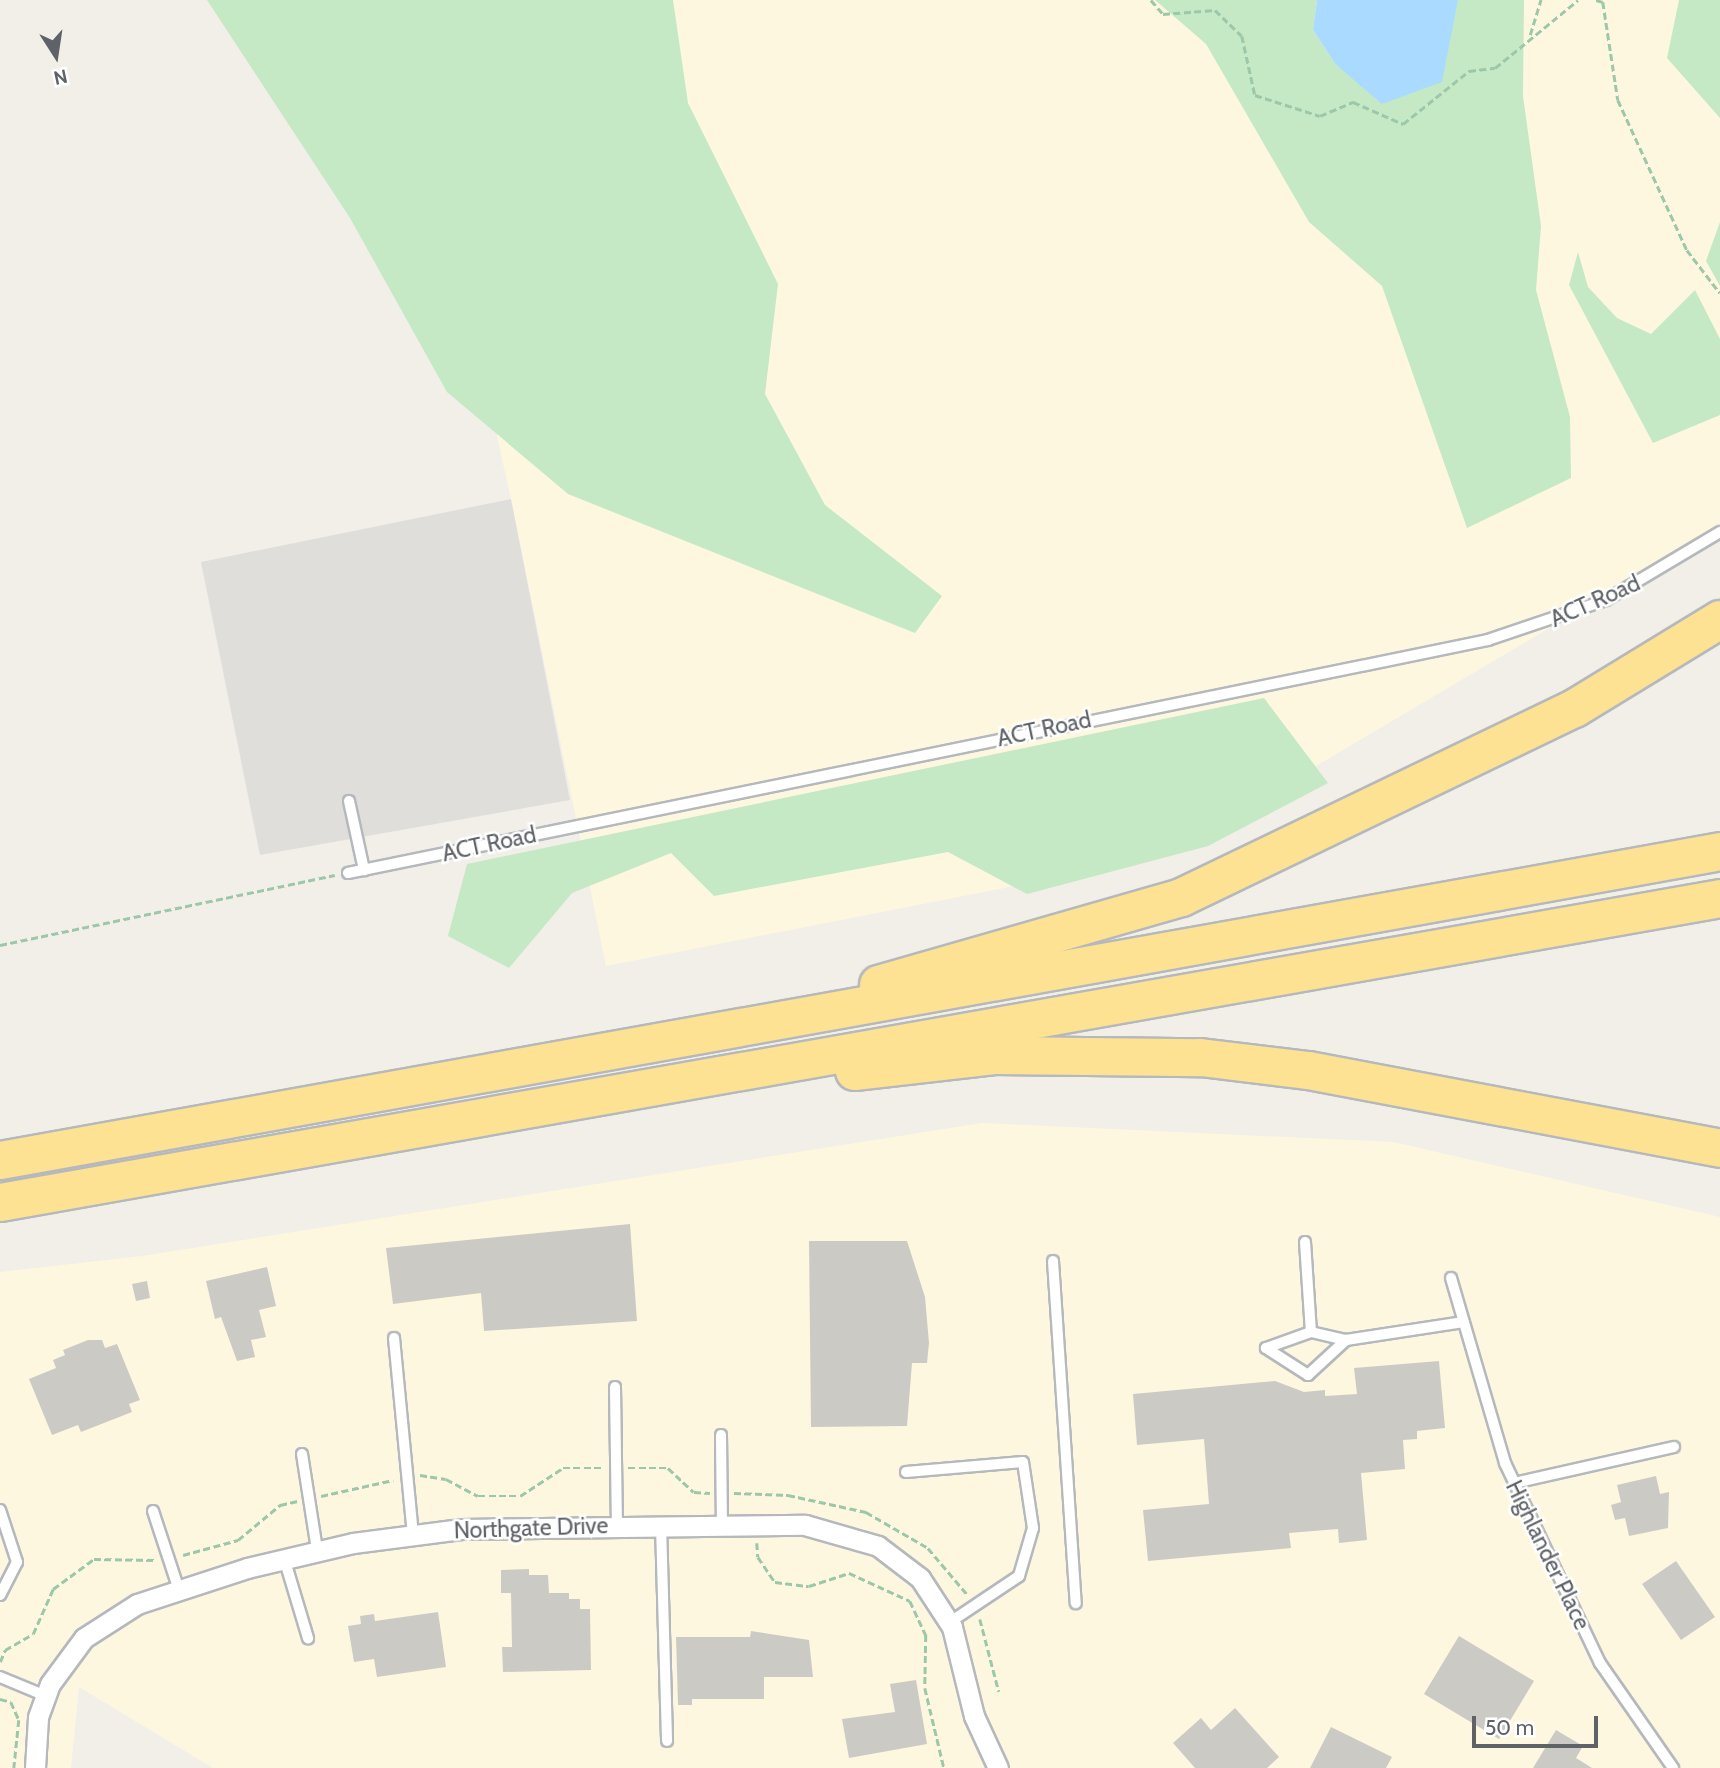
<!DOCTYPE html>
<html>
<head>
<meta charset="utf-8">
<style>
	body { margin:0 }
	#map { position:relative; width:1720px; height:1768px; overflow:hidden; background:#f1efe8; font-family:Cabin,sans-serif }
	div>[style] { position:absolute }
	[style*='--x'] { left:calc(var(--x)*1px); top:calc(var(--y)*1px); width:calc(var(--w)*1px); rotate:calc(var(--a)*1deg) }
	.commercial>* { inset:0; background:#fef7e0 }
	.industrial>* { inset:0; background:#e0deda }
	.green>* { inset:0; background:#c5e8c5 }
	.water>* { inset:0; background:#aadaff }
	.building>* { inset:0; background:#cccac5 }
	.path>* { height:2.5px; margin-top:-1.25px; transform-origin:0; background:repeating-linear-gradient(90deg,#9cc7a9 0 7px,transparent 0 10.5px) }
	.roads { filter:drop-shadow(2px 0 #b5b8bc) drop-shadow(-2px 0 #b5b8bc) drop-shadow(0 2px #b5b8bc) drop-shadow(0 -2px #b5b8bc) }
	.lane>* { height:10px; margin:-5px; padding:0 5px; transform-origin:5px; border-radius:5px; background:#fff }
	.street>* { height:19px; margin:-9.5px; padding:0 9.5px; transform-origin:9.5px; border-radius:9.5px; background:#fff }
	.highway>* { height:37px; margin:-18.5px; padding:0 18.5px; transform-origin:18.5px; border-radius:18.5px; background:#fde293 }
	span { translate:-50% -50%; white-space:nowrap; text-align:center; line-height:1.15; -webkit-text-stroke:5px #fff; paint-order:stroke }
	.street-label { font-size:23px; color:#5f6368 }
	.north { position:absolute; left:21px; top:21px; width:70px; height:70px; -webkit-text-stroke:5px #fff; paint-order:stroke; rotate:168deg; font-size:19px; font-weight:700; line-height:28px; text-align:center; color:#5f6368 }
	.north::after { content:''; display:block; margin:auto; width:24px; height:32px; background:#5f6368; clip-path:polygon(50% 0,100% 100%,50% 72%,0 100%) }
	.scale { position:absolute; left:1472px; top:1716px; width:126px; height:32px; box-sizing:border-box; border:4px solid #5f6368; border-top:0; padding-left:9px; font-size:21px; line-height:24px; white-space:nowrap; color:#5f6368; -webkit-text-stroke:5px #fff; paint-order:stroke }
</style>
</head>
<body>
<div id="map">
	<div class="commercial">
		<div style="clip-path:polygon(400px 0,1720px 0,1720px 527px,1162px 857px,606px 966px,511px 499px)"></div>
		<div style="clip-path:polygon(982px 1123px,1393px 1142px,1720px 1217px,1720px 1768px,213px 1768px,79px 1687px,71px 1768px,0 1768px,0 1272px,142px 1256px)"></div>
	</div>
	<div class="industrial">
		<div style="clip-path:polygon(511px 499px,570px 800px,260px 855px,201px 562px)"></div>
	</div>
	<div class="green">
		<div style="clip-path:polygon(207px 0,673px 0,688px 103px,778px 284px,765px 394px,825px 505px,942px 596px,915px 633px,568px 494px,447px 392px,350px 218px)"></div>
		<div style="clip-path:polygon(1155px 0,1317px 0,1313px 30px,1336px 65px,1383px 104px,1449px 34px,1458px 0,1524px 0,1523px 96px,1541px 226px,1536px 290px,1570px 417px,1571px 478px,1467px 528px,1382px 286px,1309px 222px,1206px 44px)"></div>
		<div style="clip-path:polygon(1679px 0,1720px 0,1720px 118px,1667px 58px)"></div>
		<div style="clip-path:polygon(1720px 222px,1720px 286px,1706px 261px)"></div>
		<div style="clip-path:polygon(1578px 252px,1588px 287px,1617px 318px,1651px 334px,1695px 290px,1720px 339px,1720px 415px,1653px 443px,1569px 285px)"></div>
		<div style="clip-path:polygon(1264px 698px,1328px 783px,1208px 846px,1027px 894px,948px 852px,714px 896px,671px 853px,572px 893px,509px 968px,448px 936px,467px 864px)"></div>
	</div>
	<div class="water">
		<div style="clip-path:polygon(1317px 0,1458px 0,1442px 82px,1382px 104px,1336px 65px,1313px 30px)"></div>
	</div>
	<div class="building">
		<div style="clip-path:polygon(630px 1224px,637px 1321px,484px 1331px,481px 1293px,393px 1304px,386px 1248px)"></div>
		<div style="clip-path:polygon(809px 1241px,907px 1241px,925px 1297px,929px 1343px,927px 1363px,912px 1363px,907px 1426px,811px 1427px)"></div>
		<div style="clip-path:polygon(267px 1267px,276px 1306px,259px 1310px,266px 1337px,251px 1340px,255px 1357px,237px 1361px,221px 1317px,215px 1319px,206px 1281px)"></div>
		<div style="clip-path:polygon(147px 1281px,150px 1298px,136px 1301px,132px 1284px)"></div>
		<div style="clip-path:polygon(88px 1340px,102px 1340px,105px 1348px,117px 1344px,140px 1400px,129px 1404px,132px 1412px,81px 1432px,78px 1425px,52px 1435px,29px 1379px,56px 1368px,53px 1360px,65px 1355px,63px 1350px)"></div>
		<div style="clip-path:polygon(1439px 1361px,1445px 1428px,1417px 1431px,1417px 1439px,1403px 1440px,1405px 1469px,1361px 1473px,1367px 1540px,1339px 1543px,1338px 1529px,1289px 1533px,1291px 1548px,1148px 1561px,1143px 1510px,1209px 1504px,1204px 1439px,1137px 1445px,1133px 1394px,1275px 1381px,1304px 1392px,1325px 1390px,1325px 1396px,1357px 1394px,1354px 1368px)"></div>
		<div style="clip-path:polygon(1656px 1476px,1660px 1494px,1669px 1492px,1668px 1528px,1629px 1536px,1625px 1518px,1615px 1520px,1611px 1505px,1621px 1502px,1617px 1485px)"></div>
		<div style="clip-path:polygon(1676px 1561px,1715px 1617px,1681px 1640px,1642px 1584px)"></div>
		<div style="clip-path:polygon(529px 1569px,529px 1575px,548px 1575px,549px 1593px,569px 1593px,569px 1599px,580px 1599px,580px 1609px,590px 1609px,591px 1670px,503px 1672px,502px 1647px,512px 1647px,511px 1593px,501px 1593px,501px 1570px)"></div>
		<div style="clip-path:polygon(438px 1612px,446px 1667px,377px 1677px,374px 1659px,354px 1662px,348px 1626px,361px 1624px,360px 1616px,374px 1614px,375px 1621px)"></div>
		<div style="clip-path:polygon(751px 1631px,809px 1640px,813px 1677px,764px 1677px,764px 1699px,692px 1699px,692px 1705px,678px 1705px,676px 1637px,750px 1637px)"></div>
		<div style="clip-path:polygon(1459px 1636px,1534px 1681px,1499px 1739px,1424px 1694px)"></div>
		<div style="clip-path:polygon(916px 1680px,927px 1744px,849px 1758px,842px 1719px,895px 1712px,890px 1684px)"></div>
		<div style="clip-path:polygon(1235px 1708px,1279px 1757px,1267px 1768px,1195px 1768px,1173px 1743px,1201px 1718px,1211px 1730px)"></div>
		<div style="clip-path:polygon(1331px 1727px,1392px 1757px,1386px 1768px,1310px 1768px)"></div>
		<div style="clip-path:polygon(1556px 1730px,1583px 1746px,1576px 1758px,1592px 1768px,1533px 1768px)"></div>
	</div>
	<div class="path">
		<div style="--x:1151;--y:0;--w:18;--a:49"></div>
		<div style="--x:1163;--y:14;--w:52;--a:-4.4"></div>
		<div style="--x:1215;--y:10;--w:37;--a:44"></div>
		<div style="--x:1242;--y:36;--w:60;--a:77.6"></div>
		<div style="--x:1255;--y:95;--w:68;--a:17.9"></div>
		<div style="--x:1320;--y:116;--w:36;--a:-23"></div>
		<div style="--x:1353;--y:102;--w:55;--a:23.7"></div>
		<div style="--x:1403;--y:124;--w:85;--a:-38.8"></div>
		<div style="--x:1469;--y:71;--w:26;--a:-7"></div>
		<div style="--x:1495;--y:68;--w:107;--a:-39.3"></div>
		<div style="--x:1596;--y:0;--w:7;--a:16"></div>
		<div style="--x:1603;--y:2;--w:99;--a:81.3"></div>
		<div style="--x:1618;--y:100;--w:165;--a:65.3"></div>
		<div style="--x:1687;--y:250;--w:54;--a:52.5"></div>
		<div style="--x:1530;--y:35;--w:37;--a:-73"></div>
		<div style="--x:0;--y:945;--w:342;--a:-11.8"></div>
		<div style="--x:628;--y:1468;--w:40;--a:0"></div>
		<div style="--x:668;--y:1468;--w:35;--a:43"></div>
		<div style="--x:694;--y:1492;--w:16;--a:4"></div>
		<div style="--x:420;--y:1475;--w:26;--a:9"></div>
		<div style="--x:446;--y:1479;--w:36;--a:28"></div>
		<div style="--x:478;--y:1496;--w:42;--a:0"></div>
		<div style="--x:520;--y:1496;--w:51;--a:-33.1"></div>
		<div style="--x:563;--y:1468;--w:41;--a:0"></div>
		<div style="--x:734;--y:1493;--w:54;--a:2.1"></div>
		<div style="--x:788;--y:1495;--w:80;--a:12.3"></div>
		<div style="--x:866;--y:1512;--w:72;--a:30.1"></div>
		<div style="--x:928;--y:1548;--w:60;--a:49.7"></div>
		<div style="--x:321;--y:1496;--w:74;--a:-12.5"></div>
		<div style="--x:757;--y:1543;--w:14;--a:86"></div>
		<div style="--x:758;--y:1557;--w:30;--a:56"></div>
		<div style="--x:775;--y:1582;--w:34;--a:7"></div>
		<div style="--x:809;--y:1586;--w:42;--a:-18"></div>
		<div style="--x:849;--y:1573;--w:67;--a:24.7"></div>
		<div style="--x:910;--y:1601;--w:38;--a:65"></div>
		<div style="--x:926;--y:1635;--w:53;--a:91.1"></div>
		<div style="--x:925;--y:1688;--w:82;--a:76.6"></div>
		<div style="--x:183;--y:1555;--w:57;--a:-15.3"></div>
		<div style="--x:238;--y:1540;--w:55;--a:-39.8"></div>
		<div style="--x:280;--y:1505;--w:18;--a:-13"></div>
		<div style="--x:980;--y:1619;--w:75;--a:75.4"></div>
		<div style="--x:0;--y:1662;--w:13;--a:-67"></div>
		<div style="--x:5;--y:1650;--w:32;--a:-30"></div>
		<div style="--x:33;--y:1634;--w:49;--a:-66"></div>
		<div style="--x:53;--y:1589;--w:51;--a:-36.2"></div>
		<div style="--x:94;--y:1559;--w:62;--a:0.9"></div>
		<div style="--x:0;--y:1699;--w:11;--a:15"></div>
		<div style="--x:11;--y:1702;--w:20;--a:66"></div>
		<div style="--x:19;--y:1720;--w:48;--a:95.9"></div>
	</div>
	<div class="roads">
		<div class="lane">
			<div style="--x:349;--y:801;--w:71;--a:77.7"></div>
			<div style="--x:348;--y:873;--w:1164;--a:-11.55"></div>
			<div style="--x:1488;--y:640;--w:125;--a:-18.7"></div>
			<div style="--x:1606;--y:600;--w:133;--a:-30.8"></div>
			<div style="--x:1305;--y:1242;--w:90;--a:86.2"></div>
			<div style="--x:1311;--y:1332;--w:48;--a:160.4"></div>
			<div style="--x:1266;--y:1348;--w:50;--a:32.7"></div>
			<div style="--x:1308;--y:1375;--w:52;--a:-42.6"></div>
			<div style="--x:1346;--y:1340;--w:119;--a:-8.7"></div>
			<div style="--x:1053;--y:1261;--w:343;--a:86.2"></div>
			<div style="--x:1451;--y:1278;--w:193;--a:73.7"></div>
			<div style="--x:1505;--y:1463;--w:221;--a:64.6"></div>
			<div style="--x:1600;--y:1663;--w:128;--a:55.2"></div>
			<div style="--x:1311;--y:1332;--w:36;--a:13"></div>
			<div style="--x:394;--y:1338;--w:197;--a:84.5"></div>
			<div style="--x:615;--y:1387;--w:139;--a:89.2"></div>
			<div style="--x:721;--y:1435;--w:90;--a:89.4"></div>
			<div style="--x:302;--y:1454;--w:97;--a:81.1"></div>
			<div style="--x:906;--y:1472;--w:117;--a:-4.9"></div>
			<div style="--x:1023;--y:1462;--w:67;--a:81.4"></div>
			<div style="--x:1033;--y:1528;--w:50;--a:106.3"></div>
			<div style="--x:1019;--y:1576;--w:83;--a:146.3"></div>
			<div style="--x:1514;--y:1483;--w:164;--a:-12.7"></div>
			<div style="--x:0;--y:1510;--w:55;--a:71.9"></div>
			<div style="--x:17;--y:1562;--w:37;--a:117"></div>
			<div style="--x:153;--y:1511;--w:83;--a:71.8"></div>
			<div style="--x:661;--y:1525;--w:216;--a:88.4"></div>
			<div style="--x:284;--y:1558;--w:84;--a:73.3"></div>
			<div style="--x:0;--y:1677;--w:50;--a:22.4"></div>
		</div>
		<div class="street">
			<div style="--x:35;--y:1768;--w:51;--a:-86.6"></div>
			<div style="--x:38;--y:1717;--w:35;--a:-70"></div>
			<div style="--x:50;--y:1684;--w:57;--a:-53.5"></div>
			<div style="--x:84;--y:1638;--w:63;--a:-32.7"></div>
			<div style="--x:137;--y:1604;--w:116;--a:-18.1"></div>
			<div style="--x:247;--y:1568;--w:109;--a:-13.3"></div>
			<div style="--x:353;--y:1543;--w:109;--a:-7.4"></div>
			<div style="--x:461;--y:1529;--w:344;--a:-0.7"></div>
			<div style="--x:805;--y:1525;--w:76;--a:16"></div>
			<div style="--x:878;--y:1546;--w:53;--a:37.3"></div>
			<div style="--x:920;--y:1578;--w:59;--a:56.9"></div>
			<div style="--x:952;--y:1627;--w:92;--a:76.1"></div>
			<div style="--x:974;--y:1716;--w:57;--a:65.2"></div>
		</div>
		<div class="highway">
			<div style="--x:878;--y:984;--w:315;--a:-16"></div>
			<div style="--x:1181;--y:897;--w:436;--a:-25.7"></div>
			<div style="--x:1574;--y:708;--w:171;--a:-31.4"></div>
			<div style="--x:854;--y:1071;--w:141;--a:-6.5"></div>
			<div style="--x:994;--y:1055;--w:206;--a:0.6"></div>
			<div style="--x:1200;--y:1057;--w:109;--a:6.9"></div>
			<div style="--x:1308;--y:1070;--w:419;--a:10.7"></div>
			<div style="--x:0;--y:1160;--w:1748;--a:-10.18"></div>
			<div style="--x:0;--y:1202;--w:1747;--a:-10.02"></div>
		</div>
	</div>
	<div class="street-label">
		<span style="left:1595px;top:601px;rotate:-24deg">ACT Road</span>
		<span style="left:1044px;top:729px;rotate:-12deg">ACT Road</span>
		<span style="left:489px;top:844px;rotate:-12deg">ACT Road</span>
		<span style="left:531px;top:1528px;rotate:-2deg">Northgate Drive</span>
		<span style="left:1548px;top:1555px;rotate:64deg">Highlander Place</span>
	</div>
	<div class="north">N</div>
	<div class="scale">50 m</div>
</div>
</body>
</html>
